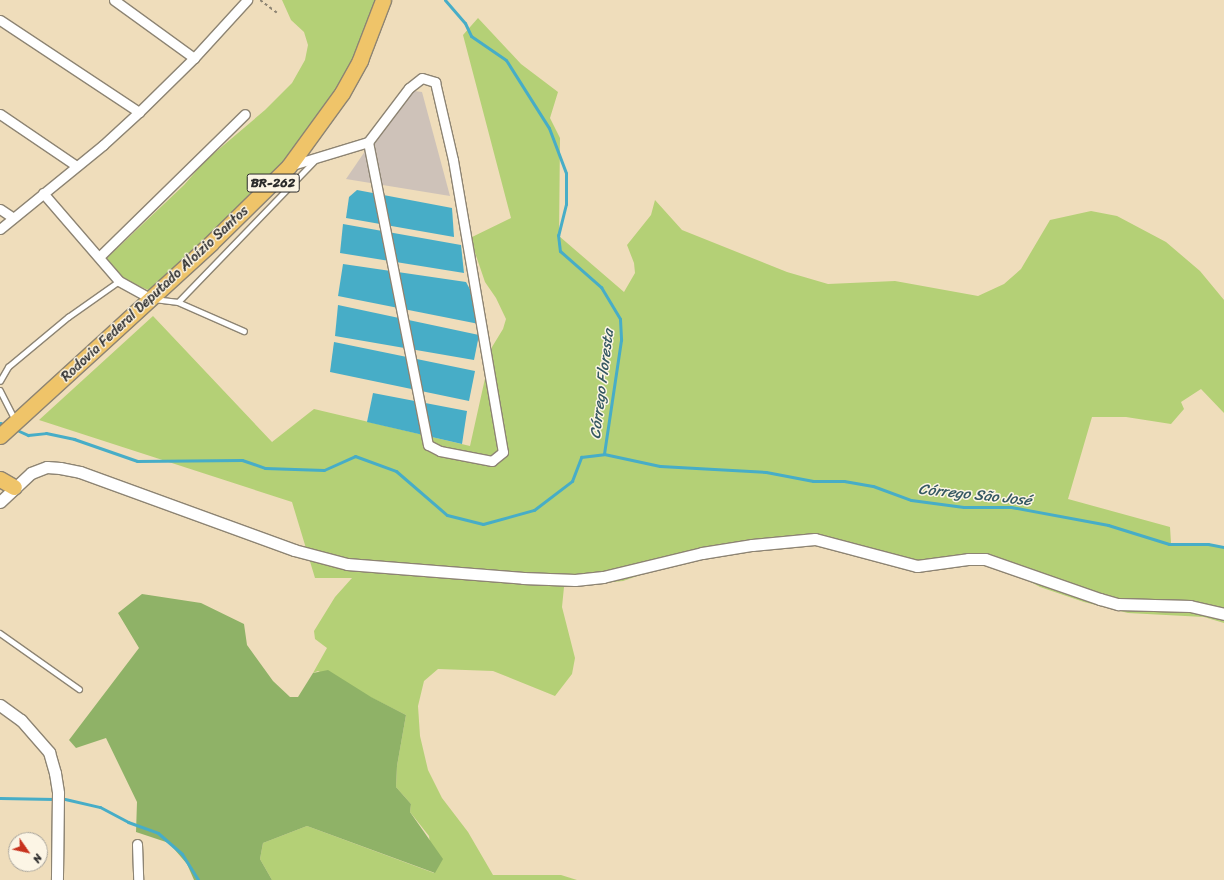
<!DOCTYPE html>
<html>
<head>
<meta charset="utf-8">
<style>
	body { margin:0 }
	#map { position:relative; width:1224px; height:880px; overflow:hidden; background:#efddbb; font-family:Sriracha,sans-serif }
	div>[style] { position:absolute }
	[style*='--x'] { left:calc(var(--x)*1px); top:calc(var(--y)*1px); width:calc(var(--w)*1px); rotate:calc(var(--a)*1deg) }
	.industrial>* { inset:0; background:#cec2b9 }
	.green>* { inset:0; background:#b4d076 }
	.forest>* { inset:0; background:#8fb267 }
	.water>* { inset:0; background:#47adc7 }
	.stream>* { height:3px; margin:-1.5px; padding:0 1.5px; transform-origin:1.5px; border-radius:1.5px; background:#47adc7 }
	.path>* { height:2px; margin-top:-1px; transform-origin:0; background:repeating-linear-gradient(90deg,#8d8473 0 3px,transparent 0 6px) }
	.roads { filter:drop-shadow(1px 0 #8d8473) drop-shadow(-1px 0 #8d8473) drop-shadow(0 1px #8d8473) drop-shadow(0 -1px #8d8473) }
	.service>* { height:4.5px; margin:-2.25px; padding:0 2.25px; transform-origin:2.25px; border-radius:2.25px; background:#fff }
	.minor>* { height:9px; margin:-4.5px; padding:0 4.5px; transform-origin:4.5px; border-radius:4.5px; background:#fff }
	.tertiary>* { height:11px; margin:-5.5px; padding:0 5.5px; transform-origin:5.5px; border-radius:5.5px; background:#fff }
	.trunk>* { height:15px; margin:-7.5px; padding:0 7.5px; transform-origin:7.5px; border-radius:7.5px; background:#efc469 }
	span { translate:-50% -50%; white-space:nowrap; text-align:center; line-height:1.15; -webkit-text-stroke:3px #fcf5e5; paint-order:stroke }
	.shield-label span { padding:1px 3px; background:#fcf5e5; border:1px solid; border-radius:3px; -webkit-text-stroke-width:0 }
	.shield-label { font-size:13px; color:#2b2b2b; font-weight:700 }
	.street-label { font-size:14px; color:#2b2b2b }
	.water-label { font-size:15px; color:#355862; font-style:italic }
	.north { position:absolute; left:8px; top:832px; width:40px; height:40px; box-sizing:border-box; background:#fcf5e5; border:1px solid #a8a49b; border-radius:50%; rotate:124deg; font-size:11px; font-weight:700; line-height:16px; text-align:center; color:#2b2b2b }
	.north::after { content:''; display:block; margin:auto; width:14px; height:18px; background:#c8321e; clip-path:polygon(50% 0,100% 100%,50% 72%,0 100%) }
</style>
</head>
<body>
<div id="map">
	<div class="industrial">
		<div style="clip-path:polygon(407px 90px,422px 92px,450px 196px,346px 179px)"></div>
	</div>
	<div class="green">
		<div style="clip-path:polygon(282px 0,384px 0,333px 103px,264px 186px,151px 291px,126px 281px,114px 271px,106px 259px,184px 185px,205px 161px,265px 110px,292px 83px,305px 60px,308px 45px,304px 32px,291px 20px)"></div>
		<div style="clip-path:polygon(478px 18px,521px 64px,558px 92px,550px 118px,560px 138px,559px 236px,624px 292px,635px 273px,634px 263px,627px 245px,651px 215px,655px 200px,682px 230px,787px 272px,828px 284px,895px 281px,978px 296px,1004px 284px,1021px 269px,1050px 220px,1091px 211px,1117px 216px,1166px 242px,1200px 271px,1224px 300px,1224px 413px,1201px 389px,1181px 402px,1184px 409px,1171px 424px,1126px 417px,1092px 417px,1068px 499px,1170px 527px,1171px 543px,1194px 546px,1207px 543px,1224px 548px,1224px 623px,1204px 617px,1128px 613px,1084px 602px,1040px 587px,1003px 567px,987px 563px,918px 570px,863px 558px,814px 538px,710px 551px,623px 581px,564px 587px,562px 607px,575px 658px,572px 674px,555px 696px,493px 671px,438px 669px,424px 681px,418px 706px,420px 736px,428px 770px,442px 798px,468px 832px,493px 875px,561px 875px,577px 880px,272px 880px,260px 859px,263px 843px,307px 826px,434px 873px,429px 836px,410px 812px,411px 804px,396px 787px,397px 766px,406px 715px,318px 671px,313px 673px,327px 648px,315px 639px,314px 631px,335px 597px,352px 578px,315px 578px,292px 502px,39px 420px,153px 316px,272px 442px,314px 409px,470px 446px,492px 347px,503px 329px,506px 319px,496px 298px,485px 282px,470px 238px,511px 218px,463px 35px)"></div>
	</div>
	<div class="forest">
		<div style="clip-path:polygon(142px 594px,201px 603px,244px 624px,247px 645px,273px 681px,290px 697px,298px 697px,313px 673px,328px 670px,371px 697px,406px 715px,397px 766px,396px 787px,411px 804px,410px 812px,443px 859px,435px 873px,307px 826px,263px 843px,260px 859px,272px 880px,194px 880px,187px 864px,169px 843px,136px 832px,137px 802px,106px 738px,76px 748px,69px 740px,139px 648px,118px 613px)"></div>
	</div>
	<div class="water">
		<div style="clip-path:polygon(357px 190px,452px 208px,454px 237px,346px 218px,349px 197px)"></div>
		<div style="clip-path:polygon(343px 224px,461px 245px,464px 273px,340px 253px)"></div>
		<div style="clip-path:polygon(343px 264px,466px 282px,481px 310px,479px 324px,338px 296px)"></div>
		<div style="clip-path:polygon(338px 305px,479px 335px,474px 360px,335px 336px)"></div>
		<div style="clip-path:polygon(334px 342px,475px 371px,469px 401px,330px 372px)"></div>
		<div style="clip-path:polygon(373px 393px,467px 411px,462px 444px,367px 422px)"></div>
	</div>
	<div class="stream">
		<div style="--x:445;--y:0;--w:30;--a:49"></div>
		<div style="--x:465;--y:23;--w:14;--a:65"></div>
		<div style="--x:471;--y:36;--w:42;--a:34.4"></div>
		<div style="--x:506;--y:60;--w:80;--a:57.7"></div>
		<div style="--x:549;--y:128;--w:48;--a:69.3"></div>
		<div style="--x:566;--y:173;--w:31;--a:90"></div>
		<div style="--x:566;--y:204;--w:32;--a:104"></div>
		<div style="--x:558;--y:235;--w:16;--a:83"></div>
		<div style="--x:560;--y:251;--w:55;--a:41.3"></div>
		<div style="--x:601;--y:287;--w:37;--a:59"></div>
		<div style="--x:620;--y:319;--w:21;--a:87"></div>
		<div style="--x:621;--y:340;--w:115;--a:98.5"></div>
		<div style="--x:0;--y:423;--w:1;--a:0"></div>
		<div style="--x:19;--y:431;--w:10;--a:24"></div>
		<div style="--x:28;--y:435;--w:18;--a:-6"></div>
		<div style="--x:46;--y:433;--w:29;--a:12"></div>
		<div style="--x:74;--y:439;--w:67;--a:19.2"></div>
		<div style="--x:137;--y:461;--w:105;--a:-0.5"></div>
		<div style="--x:242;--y:460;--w:24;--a:19"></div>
		<div style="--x:265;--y:468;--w:59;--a:1.9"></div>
		<div style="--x:324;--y:470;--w:34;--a:-24"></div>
		<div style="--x:355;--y:456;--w:44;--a:20.1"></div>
		<div style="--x:396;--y:471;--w:67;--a:40.8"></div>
		<div style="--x:447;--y:515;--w:37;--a:14"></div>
		<div style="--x:483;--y:524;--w:53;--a:-15.4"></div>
		<div style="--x:534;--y:510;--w:48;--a:-37.3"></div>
		<div style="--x:572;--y:481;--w:26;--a:-69"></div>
		<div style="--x:581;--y:457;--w:23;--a:-7"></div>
		<div style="--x:604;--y:454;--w:57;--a:12.1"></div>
		<div style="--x:660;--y:466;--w:106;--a:3.2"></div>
		<div style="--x:766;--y:472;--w:48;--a:10.8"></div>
		<div style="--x:813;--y:481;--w:31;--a:0"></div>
		<div style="--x:844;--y:481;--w:29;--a:10"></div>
		<div style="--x:873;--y:486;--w:40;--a:20.2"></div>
		<div style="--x:911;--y:500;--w:53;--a:7.5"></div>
		<div style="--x:964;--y:507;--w:47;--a:0"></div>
		<div style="--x:1011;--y:507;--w:99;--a:10.5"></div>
		<div style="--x:1108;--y:525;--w:64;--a:17.3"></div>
		<div style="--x:1169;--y:544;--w:39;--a:0"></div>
		<div style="--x:1208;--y:544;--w:16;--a:11"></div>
		<div style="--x:0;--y:798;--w:54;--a:1.1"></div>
		<div style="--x:65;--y:799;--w:36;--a:13"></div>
		<div style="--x:100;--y:807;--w:32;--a:28"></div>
		<div style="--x:128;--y:822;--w:32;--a:20"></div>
		<div style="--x:158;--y:833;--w:32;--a:41"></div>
		<div style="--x:182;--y:854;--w:31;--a:58"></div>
	</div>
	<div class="path">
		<div style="--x:260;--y:0;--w:21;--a:37"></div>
	</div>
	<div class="roads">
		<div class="service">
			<div style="--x:154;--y:299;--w:24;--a:7"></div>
			<div style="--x:178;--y:302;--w:72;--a:23.7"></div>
			<div style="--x:178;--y:302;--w:199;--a:-46"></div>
			<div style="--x:0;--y:381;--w:16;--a:-60"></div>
			<div style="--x:8;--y:367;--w:78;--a:-39.8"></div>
			<div style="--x:68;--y:317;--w:62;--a:-35.2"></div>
			<div style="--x:0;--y:390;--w:33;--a:63"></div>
			<div style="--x:0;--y:633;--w:97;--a:35.3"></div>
		</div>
		<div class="minor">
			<div style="--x:114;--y:0;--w:99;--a:35.9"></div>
			<div style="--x:0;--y:20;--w:167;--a:33.5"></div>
			<div style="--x:0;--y:114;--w:91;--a:34.2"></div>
			<div style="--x:289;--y:166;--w:83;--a:-16.9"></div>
			<div style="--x:368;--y:142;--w:68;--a:-52.8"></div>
			<div style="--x:409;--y:88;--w:16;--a:-38"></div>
			<div style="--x:422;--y:78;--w:14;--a:17"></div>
			<div style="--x:435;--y:82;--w:80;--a:77"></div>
			<div style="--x:453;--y:160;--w:296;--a:80.3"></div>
			<div style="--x:503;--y:452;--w:14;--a:141"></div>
			<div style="--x:492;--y:461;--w:53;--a:-169.1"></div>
			<div style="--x:440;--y:451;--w:13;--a:-153"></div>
			<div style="--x:428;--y:445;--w:309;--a:-101.2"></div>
			<div style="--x:43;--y:193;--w:116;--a:49.2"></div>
			<div style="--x:119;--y:281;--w:37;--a:29"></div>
			<div style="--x:0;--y:209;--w:14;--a:34"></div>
			<div style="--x:0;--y:229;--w:133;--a:-39.2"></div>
			<div style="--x:103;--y:145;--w:49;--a:-42.5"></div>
			<div style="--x:139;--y:112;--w:77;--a:-44.5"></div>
			<div style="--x:194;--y:58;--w:79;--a:-47.6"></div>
			<div style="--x:99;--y:257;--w:204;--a:-44.4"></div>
			<div style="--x:137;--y:844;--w:36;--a:88"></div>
		</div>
		<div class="tertiary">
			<div style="--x:0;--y:502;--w:42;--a:-43.1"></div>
			<div style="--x:31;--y:473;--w:17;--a:-21"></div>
			<div style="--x:47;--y:467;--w:13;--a:4"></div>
			<div style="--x:60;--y:468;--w:20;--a:11"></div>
			<div style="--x:80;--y:472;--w:228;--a:20"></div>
			<div style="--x:294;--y:550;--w:55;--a:14.8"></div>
			<div style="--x:347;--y:564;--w:177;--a:4.5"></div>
			<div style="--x:523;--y:578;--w:52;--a:2.2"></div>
			<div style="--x:575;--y:580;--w:28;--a:-6"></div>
			<div style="--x:603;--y:577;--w:102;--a:-13.6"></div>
			<div style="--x:702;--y:553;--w:51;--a:-9.1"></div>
			<div style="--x:752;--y:545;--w:63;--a:-5.4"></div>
			<div style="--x:815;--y:539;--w:106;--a:14.8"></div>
			<div style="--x:917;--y:566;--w:51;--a:-7.8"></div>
			<div style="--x:968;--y:559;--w:17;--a:0"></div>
			<div style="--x:985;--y:559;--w:122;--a:19.2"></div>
			<div style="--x:1100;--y:599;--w:19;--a:16"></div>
			<div style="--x:1118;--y:604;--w:72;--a:1.6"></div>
			<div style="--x:1190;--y:606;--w:35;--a:13"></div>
			<div style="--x:0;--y:705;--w:26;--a:36"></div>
			<div style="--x:21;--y:720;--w:43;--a:48.8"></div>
			<div style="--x:49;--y:752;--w:22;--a:74"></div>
			<div style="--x:55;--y:773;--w:20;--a:81"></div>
			<div style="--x:58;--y:793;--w:87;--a:90.7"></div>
		</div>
		<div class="trunk">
			<div style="--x:0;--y:436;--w:285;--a:-42.4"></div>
			<div style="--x:210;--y:244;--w:111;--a:-44.6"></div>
			<div style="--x:289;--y:166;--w:90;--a:-54"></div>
			<div style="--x:342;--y:93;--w:38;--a:-61"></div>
			<div style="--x:360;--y:60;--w:64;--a:-69"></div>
			<div style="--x:0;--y:479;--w:16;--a:30"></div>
		</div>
	</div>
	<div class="shield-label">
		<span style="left:273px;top:183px">BR-262</span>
	</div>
	<div class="street-label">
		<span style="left:155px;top:294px;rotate:-43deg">Rodovia Federal Deputado Aloízio Santos</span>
	</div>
	<div class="water-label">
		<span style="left:602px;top:384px;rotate:-83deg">Córrego Floresta</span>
		<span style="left:975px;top:495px;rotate:6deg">Córrego São José</span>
	</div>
	<div class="north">N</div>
</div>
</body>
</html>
